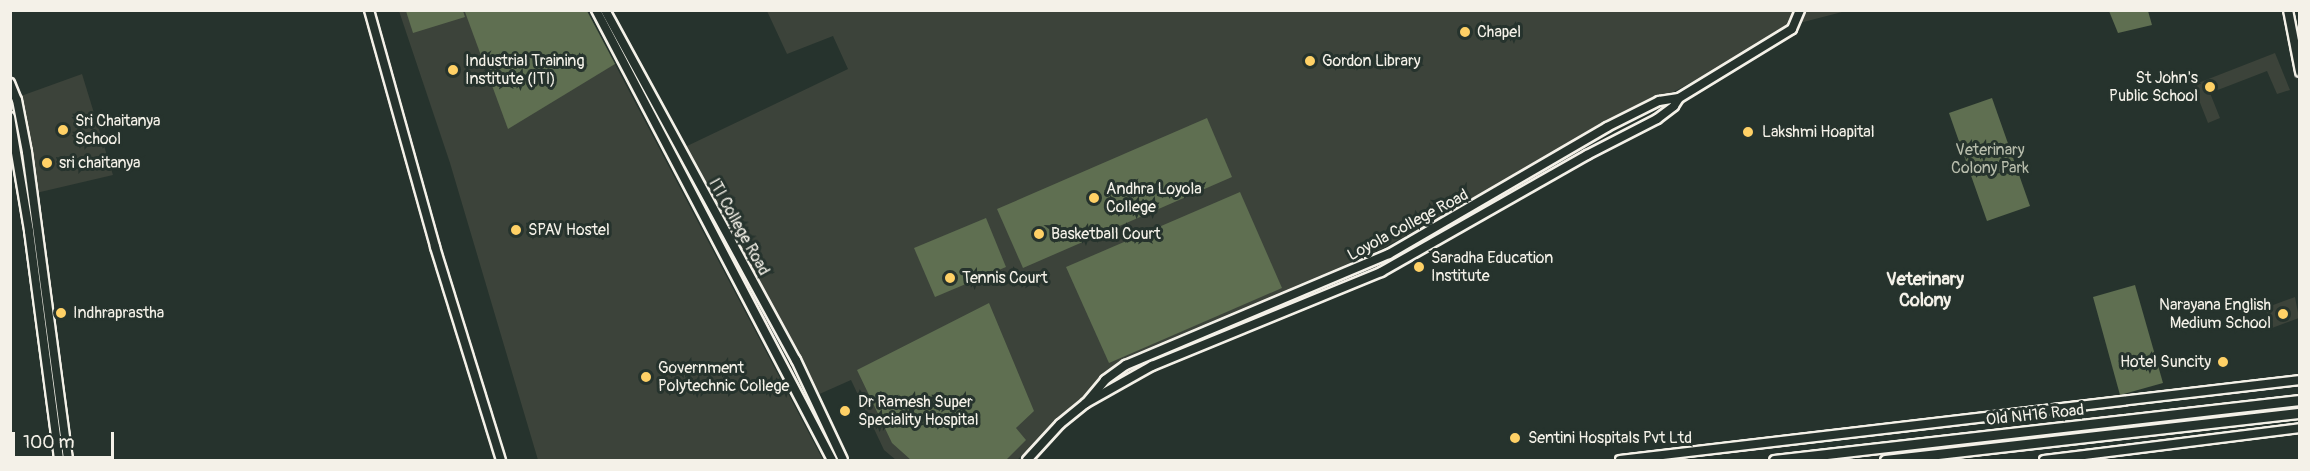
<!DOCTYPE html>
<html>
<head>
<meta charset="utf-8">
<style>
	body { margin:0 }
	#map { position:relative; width:2310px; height:471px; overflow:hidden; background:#26332d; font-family:Pangolin,sans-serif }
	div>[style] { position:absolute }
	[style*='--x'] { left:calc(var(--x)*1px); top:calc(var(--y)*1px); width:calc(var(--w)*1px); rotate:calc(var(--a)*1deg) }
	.built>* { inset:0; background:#3c433a }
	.green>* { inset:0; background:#5f6f51 }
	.roads { filter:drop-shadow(2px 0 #f4f1e8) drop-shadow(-2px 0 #f4f1e8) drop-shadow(0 2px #f4f1e8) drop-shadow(0 -2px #f4f1e8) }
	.tertiary>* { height:8px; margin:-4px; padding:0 4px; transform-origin:4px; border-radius:4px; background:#26332d }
	.primary>* { height:9px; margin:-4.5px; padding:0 4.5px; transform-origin:4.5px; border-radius:4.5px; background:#26332d }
	.dots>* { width:16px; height:16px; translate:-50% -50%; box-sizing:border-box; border:3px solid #26332d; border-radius:50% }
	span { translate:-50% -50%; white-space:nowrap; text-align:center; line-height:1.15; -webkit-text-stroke:6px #26332d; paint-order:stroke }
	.poi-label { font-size:16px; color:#f4f1e8 }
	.left { translate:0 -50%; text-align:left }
	.right { translate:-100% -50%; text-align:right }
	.park-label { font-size:16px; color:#b8bdac }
	.street-label { font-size:16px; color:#f4f1e8 }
	.neighbourhood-label { font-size:18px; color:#f4f1e8; font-weight:700 }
	.frame { position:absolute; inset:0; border:12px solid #f4f1e8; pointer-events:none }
	.scale { position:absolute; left:12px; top:432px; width:102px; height:27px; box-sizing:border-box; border:3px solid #f4f1e8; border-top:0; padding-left:8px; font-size:18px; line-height:21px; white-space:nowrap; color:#f4f1e8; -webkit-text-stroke:4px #26332d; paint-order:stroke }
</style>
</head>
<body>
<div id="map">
	<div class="built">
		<div style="clip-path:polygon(399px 11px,587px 11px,823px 460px,538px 460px,450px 163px)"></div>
		<div style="clip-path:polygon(767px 11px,1846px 11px,1784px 27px,1731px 61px,1381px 249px,1112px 369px,1017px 460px,896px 460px,884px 450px,851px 380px,815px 396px,685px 147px,848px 69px,833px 36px,787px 54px)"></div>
		<div style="clip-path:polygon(2275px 53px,2290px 90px,2277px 94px,2267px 71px,2210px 93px,2220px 118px,2208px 123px,2193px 85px)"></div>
		<div style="clip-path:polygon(82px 74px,113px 175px,36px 193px,21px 96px)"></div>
		<div style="clip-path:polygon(2295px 297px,2299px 318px,2272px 328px,2265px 308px)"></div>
	</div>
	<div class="green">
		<div style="clip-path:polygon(406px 11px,463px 11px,465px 17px,413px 33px)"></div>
		<div style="clip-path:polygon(587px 11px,615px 64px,508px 129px,465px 12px)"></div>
		<div style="clip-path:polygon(2109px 11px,2148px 11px,2152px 25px,2118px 33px)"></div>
		<div style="clip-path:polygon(1992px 98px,2030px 206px,1987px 221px,1949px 113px)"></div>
		<div style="clip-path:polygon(1207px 118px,1232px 177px,1023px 268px,997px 209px)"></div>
		<div style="clip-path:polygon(1240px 192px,1282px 288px,1109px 363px,1066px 267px)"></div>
		<div style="clip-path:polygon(986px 218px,1006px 267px,935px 297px,914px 248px)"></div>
		<div style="clip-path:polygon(2135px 285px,2163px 383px,2120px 395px,2093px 297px)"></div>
		<div style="clip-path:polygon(989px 303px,1034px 411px,1016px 428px,1026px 440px,1006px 460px,911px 460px,892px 443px,857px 370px)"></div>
	</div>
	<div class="roads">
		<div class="tertiary">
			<div style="--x:369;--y:10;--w:246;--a:74.4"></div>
			<div style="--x:435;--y:247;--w:223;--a:72.8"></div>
			<div style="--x:596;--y:10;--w:508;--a:62.33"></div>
			<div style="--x:605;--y:10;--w:399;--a:61.4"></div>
			<div style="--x:796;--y:360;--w:110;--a:64.8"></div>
			<div style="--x:2288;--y:10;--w:63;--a:79"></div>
			<div style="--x:10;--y:83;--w:18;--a:68"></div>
			<div style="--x:17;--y:100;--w:53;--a:79.1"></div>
			<div style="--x:27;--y:152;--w:311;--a:82.4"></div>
			<div style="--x:10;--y:117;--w:116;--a:80.5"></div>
			<div style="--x:29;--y:231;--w:231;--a:82.5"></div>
			<div style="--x:1086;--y:403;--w:30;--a:-50"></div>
			<div style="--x:1105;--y:380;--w:26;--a:-36"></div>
			<div style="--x:1126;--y:365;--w:285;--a:-22.9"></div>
			<div style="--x:1389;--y:254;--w:252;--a:-30.2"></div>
			<div style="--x:1607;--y:127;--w:58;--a:-26.6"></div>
			<div style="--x:1659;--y:101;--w:20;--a:-9"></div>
			<div style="--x:1027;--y:460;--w:49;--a:-47.5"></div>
			<div style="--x:1060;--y:424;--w:33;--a:-39"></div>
			<div style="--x:1086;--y:403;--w:76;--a:-29.3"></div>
			<div style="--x:1152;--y:366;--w:248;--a:-22.3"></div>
			<div style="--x:1381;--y:272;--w:237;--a:-29.6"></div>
			<div style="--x:1587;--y:155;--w:79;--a:-27.2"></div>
			<div style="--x:1657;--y:119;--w:21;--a:-37"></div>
			<div style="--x:1674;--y:106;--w:9;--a:-58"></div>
			<div style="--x:1679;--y:98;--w:132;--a:-31.4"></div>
			<div style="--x:1792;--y:29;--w:21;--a:-67"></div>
			<div style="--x:1620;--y:460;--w:685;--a:-6.71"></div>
			<div style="--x:2044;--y:460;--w:258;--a:-7.1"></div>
		</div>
		<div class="primary">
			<div style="--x:1774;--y:460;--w:529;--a:-6.51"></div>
			<div style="--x:1885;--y:460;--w:418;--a:-6.5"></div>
		</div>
	</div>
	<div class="dots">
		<div style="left:1465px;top:32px;background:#ffd166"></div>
		<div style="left:1310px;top:61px;background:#ffd166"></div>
		<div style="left:453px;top:70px;background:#ffd166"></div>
		<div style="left:2210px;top:87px;background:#ffd166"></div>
		<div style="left:63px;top:130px;background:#ffd166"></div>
		<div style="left:1748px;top:132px;background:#ffd166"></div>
		<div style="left:47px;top:163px;background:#ffd166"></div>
		<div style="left:1094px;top:198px;background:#ffd166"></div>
		<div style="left:516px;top:230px;background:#ffd166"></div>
		<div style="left:1039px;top:234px;background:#ffd166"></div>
		<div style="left:1419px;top:267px;background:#ffd166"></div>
		<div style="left:950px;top:278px;background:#ffd166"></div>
		<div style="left:61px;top:313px;background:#ffd166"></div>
		<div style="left:2283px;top:314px;background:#ffd166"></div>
		<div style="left:2223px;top:362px;background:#ffd166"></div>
		<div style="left:646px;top:377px;background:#ffd166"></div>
		<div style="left:845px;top:411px;background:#ffd166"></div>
		<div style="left:1515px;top:438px;background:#ffd166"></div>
	</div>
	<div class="poi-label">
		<span class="left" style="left:1477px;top:32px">Chapel</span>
		<span class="left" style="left:465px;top:70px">Industrial Training<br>Institute (ITI)</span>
		<span class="left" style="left:1322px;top:61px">Gordon Library</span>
		<span class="right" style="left:2198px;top:87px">St John's<br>Public School</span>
		<span class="left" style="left:75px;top:130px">Sri Chaitanya<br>School</span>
		<span class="left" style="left:1762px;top:132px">Lakshmi Hoapital</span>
		<span class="left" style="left:59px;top:163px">sri chaitanya</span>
		<span class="left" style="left:1106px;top:198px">Andhra Loyola<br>College</span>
		<span class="left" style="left:528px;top:230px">SPAV Hostel</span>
		<span class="left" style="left:1051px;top:234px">Basketball Court</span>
		<span class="left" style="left:1431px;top:267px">Saradha Education<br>Institute</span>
		<span class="left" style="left:962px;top:278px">Tennis Court</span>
		<span class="right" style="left:2271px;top:314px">Narayana English<br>Medium School</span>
		<span class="left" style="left:73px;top:313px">Indhraprastha</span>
		<span class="right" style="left:2211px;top:362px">Hotel Suncity</span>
		<span class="left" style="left:658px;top:377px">Government<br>Polytechnic College</span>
		<span class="left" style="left:858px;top:411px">Dr Ramesh Super<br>Speciality Hospital</span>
		<span class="left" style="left:1528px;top:438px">Sentini Hospitals Pvt Ltd</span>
	</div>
	<div class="park-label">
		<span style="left:1990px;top:159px">Veterinary<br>Colony Park</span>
	</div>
	<div class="street-label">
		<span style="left:1408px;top:225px;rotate:-28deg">Loyola College Road</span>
		<span style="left:739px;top:227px;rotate:61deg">ITI College Road</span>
		<span style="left:2035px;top:415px;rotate:-6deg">Old NH16 Road</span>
	</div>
	<div class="neighbourhood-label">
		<span style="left:1925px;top:291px">Veterinary<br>Colony</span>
	</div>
	<div class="frame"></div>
	<div class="scale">100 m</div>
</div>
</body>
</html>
